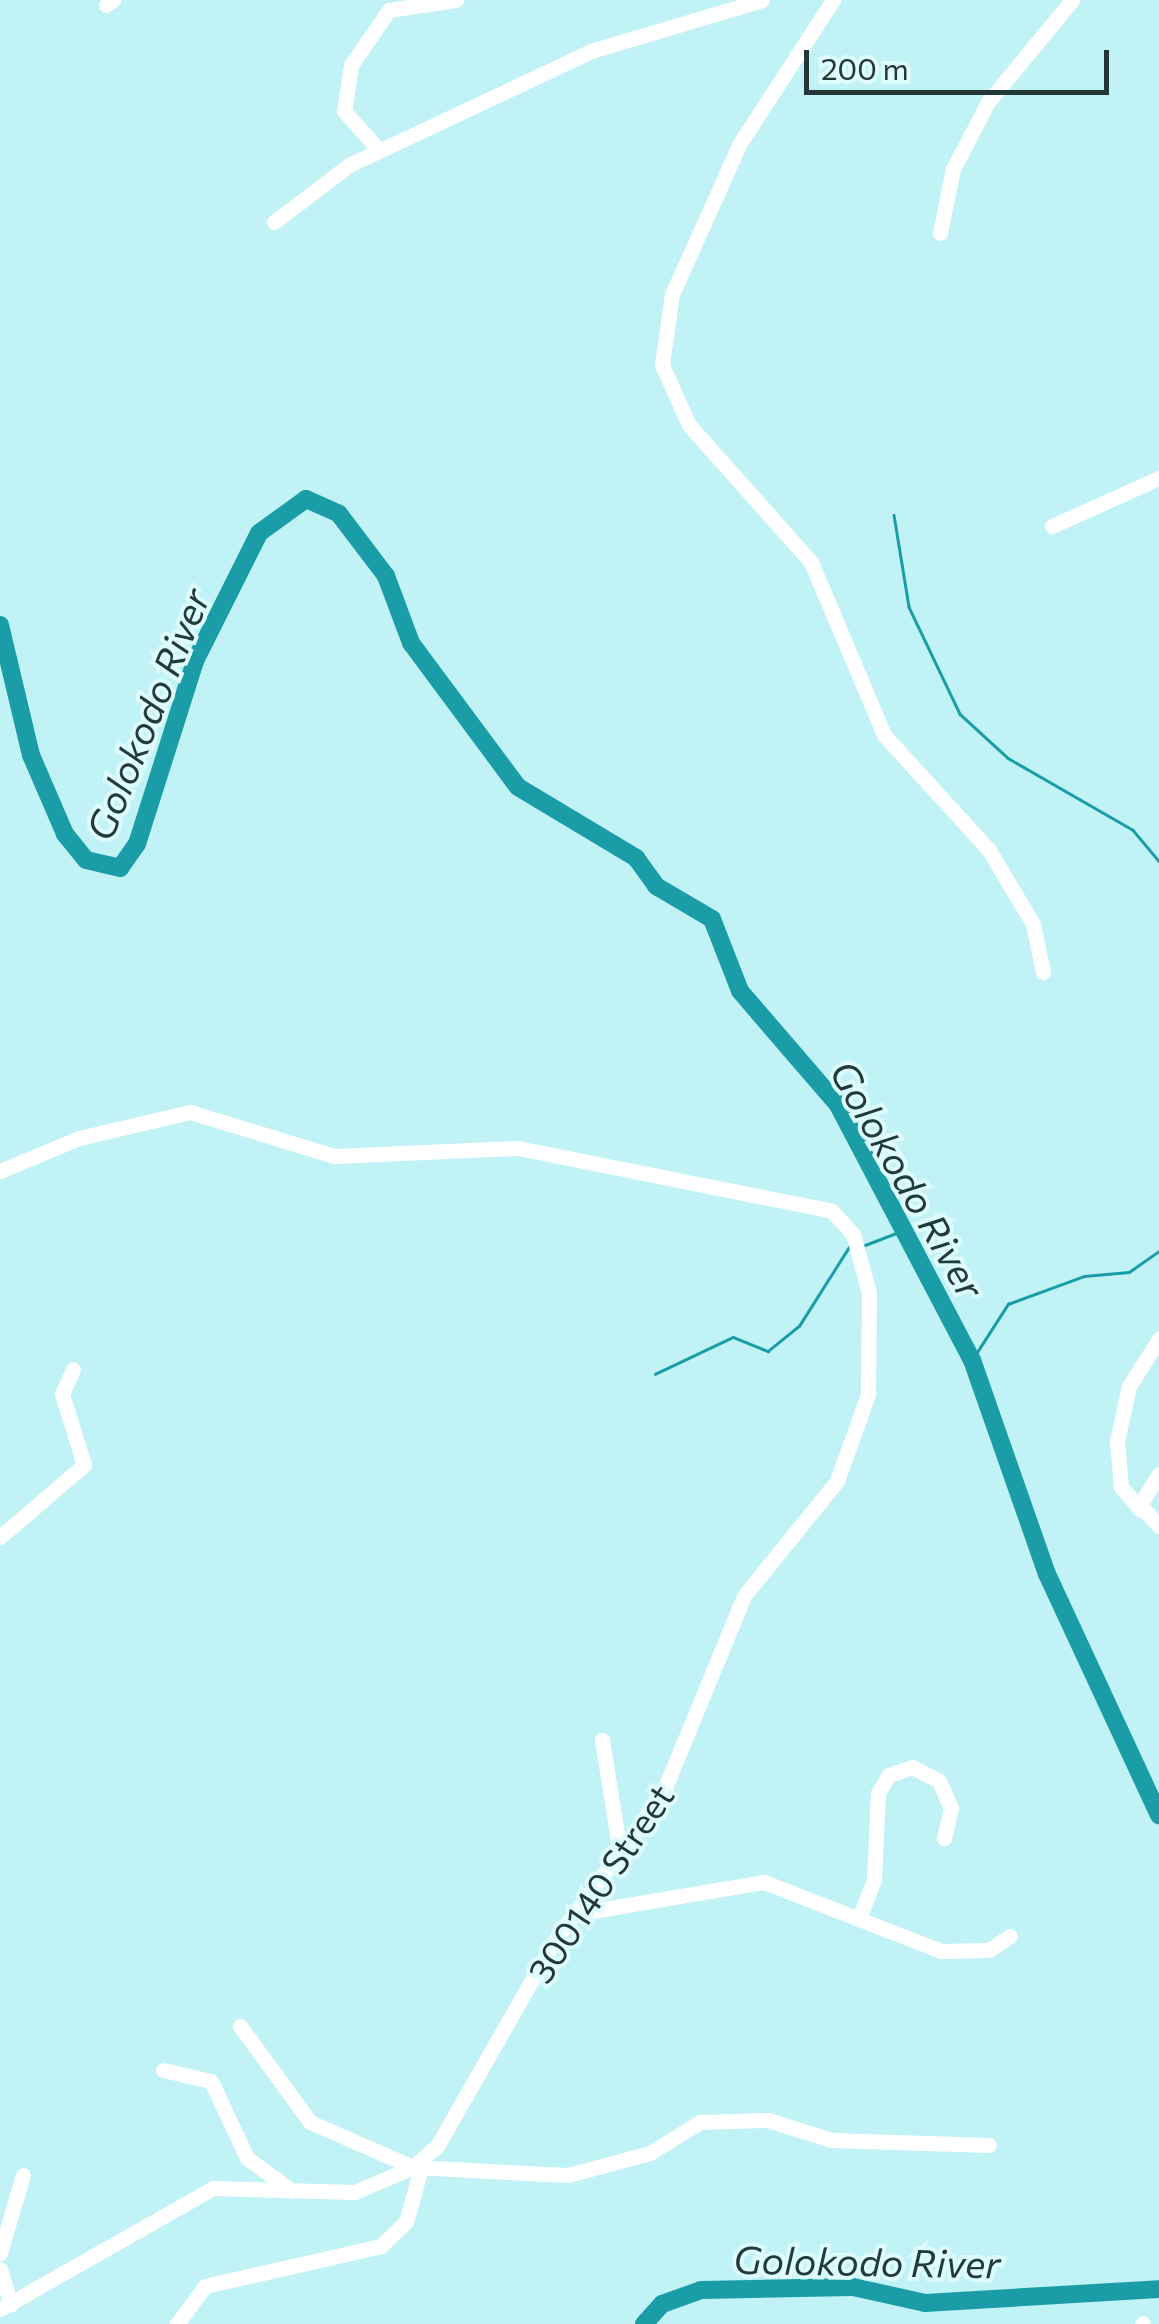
<!DOCTYPE html>
<html>
<head>
<meta charset="utf-8">
<style>
	body { margin:0 }
	#map { position:relative; width:1159px; height:2324px; overflow:hidden; background:#c1f2f6; font-family:Commissioner,sans-serif }
	div>[style] { position:absolute }
	[style*='--x'] { left:calc(var(--x)*1px); top:calc(var(--y)*1px); width:calc(var(--w)*1px); rotate:calc(var(--a)*1deg) }
	.stream>* { height:2.5px; margin:-1.25px; padding:0 1.25px; transform-origin:1.25px; border-radius:1.25px; background:#1a9da7 }
	.river>* { height:18px; margin:-9px; padding:0 9px; transform-origin:9px; border-radius:9px; background:#1a9da7 }
	.minor>* { height:15px; margin:-7.5px; padding:0 7.5px; transform-origin:7.5px; border-radius:7.5px; background:#fff }
	span { translate:-50% -50%; white-space:nowrap; text-align:center; line-height:1.15; -webkit-text-stroke:8px #defbfd; paint-order:stroke }
	.street-label { font-size:35px; color:#233638 }
	.water-label { font-size:38px; color:#213b3d; font-style:italic }
	.scale { position:absolute; left:804px; top:50px; width:305px; height:45px; box-sizing:border-box; border:5px solid #233638; border-top:0; padding-left:12px; font-size:30px; line-height:35px; white-space:nowrap; color:#233638; -webkit-text-stroke:8px #defbfd; paint-order:stroke }
</style>
</head>
<body>
<div id="map">
	<div class="stream">
		<div style="--x:894;--y:515;--w:93;--a:80.7"></div>
		<div style="--x:909;--y:607;--w:119;--a:64.5"></div>
		<div style="--x:960;--y:714;--w:65;--a:42.5"></div>
		<div style="--x:1008;--y:758;--w:144;--a:29.9"></div>
		<div style="--x:1133;--y:830;--w:40;--a:50"></div>
		<div style="--x:865;--y:1245;--w:45;--a:-20.9"></div>
		<div style="--x:972;--y:1360;--w:67;--a:-57.3"></div>
		<div style="--x:1008;--y:1304;--w:81;--a:-20.2"></div>
		<div style="--x:1084;--y:1276;--w:45;--a:-5.1"></div>
		<div style="--x:1129;--y:1272;--w:37;--a:-35"></div>
		<div style="--x:655;--y:1374;--w:86;--a:-25.4"></div>
		<div style="--x:733;--y:1337;--w:38;--a:22"></div>
		<div style="--x:768;--y:1351;--w:40;--a:-39"></div>
		<div style="--x:799;--y:1326;--w:93;--a:-57.7"></div>
	</div>
	<div class="river">
		<div style="--x:0;--y:625;--w:134;--a:76.6"></div>
		<div style="--x:31;--y:755;--w:86;--a:66.7"></div>
		<div style="--x:65;--y:834;--w:33;--a:51"></div>
		<div style="--x:86;--y:860;--w:35;--a:13"></div>
		<div style="--x:120;--y:868;--w:29;--a:-55"></div>
		<div style="--x:137;--y:844;--w:192;--a:-72.4"></div>
		<div style="--x:195;--y:661;--w:143;--a:-63.4"></div>
		<div style="--x:259;--y:533;--w:58;--a:-35.9"></div>
		<div style="--x:306;--y:499;--w:36;--a:24"></div>
		<div style="--x:339;--y:514;--w:78;--a:52.8"></div>
		<div style="--x:386;--y:576;--w:72;--a:69.5"></div>
		<div style="--x:411;--y:643;--w:179;--a:53.4"></div>
		<div style="--x:518;--y:787;--w:138;--a:31"></div>
		<div style="--x:636;--y:858;--w:34;--a:54"></div>
		<div style="--x:656;--y:886;--w:65;--a:30.5"></div>
		<div style="--x:712;--y:919;--w:77;--a:68.7"></div>
		<div style="--x:740;--y:991;--w:150;--a:49.3"></div>
		<div style="--x:838;--y:1105;--w:288;--a:62.3"></div>
		<div style="--x:972;--y:1360;--w:227;--a:70.7"></div>
		<div style="--x:1047;--y:1574;--w:266;--a:65.1"></div>
		<div style="--x:644;--y:2324;--w:27;--a:-48"></div>
		<div style="--x:662;--y:2304;--w:41;--a:-19.7"></div>
		<div style="--x:701;--y:2290;--w:152;--a:-1.1"></div>
		<div style="--x:853;--y:2287;--w:74;--a:12.5"></div>
		<div style="--x:925;--y:2303;--w:234;--a:-3.4"></div>
	</div>
	<div class="minor">
		<div style="--x:833;--y:0;--w:171;--a:123"></div>
		<div style="--x:740;--y:143;--w:166;--a:114.2"></div>
		<div style="--x:672;--y:294;--w:72;--a:98"></div>
		<div style="--x:662;--y:365;--w:66;--a:65.8"></div>
		<div style="--x:689;--y:425;--w:183;--a:48.3"></div>
		<div style="--x:811;--y:562;--w:188;--a:67.1"></div>
		<div style="--x:884;--y:735;--w:156;--a:47.6"></div>
		<div style="--x:989;--y:850;--w:86;--a:59.3"></div>
		<div style="--x:1033;--y:924;--w:49;--a:78.2"></div>
		<div style="--x:106;--y:5;--w:9;--a:-36"></div>
		<div style="--x:378;--y:149;--w:51;--a:-131.8"></div>
		<div style="--x:344;--y:111;--w:47;--a:-81.3"></div>
		<div style="--x:351;--y:65;--w:67;--a:-55.4"></div>
		<div style="--x:389;--y:10;--w:68;--a:-8.5"></div>
		<div style="--x:274;--y:222;--w:94;--a:-37.2"></div>
		<div style="--x:349;--y:165;--w:268;--a:-25.2"></div>
		<div style="--x:591;--y:51;--w:178;--a:-16.6"></div>
		<div style="--x:940;--y:233;--w:65;--a:-78.5"></div>
		<div style="--x:953;--y:169;--w:76;--a:-62.4"></div>
		<div style="--x:988;--y:102;--w:132;--a:-50.5"></div>
		<div style="--x:1052;--y:526;--w:117;--a:-24.2"></div>
		<div style="--x:0;--y:1171;--w:86;--a:-22.7"></div>
		<div style="--x:79;--y:1138;--w:114;--a:-13.2"></div>
		<div style="--x:190;--y:1112;--w:151;--a:17"></div>
		<div style="--x:334;--y:1156;--w:184;--a:-2.5"></div>
		<div style="--x:518;--y:1148;--w:320;--a:11.3"></div>
		<div style="--x:832;--y:1211;--w:31;--a:48"></div>
		<div style="--x:853;--y:1234;--w:61;--a:74.8"></div>
		<div style="--x:869;--y:1293;--w:101;--a:90.6"></div>
		<div style="--x:868;--y:1394;--w:92;--a:109.6"></div>
		<div style="--x:837;--y:1481;--w:148;--a:129"></div>
		<div style="--x:744;--y:1596;--w:213;--a:112.4"></div>
		<div style="--x:663;--y:1793;--w:186;--a:126.3"></div>
		<div style="--x:553;--y:1943;--w:232;--a:119.7"></div>
		<div style="--x:438;--y:2145;--w:33;--a:139"></div>
		<div style="--x:413;--y:2167;--w:63;--a:156.7"></div>
		<div style="--x:355;--y:2192;--w:142;--a:-178.4"></div>
		<div style="--x:213;--y:2188;--w:245;--a:150.4"></div>
		<div style="--x:1159;--y:1474;--w:36;--a:122"></div>
		<div style="--x:1140;--y:1505;--w:28;--a:48"></div>
		<div style="--x:1141;--y:1510;--w:30;--a:-131"></div>
		<div style="--x:1121;--y:1487;--w:46;--a:-95"></div>
		<div style="--x:1117;--y:1441;--w:56;--a:-77.7"></div>
		<div style="--x:1129;--y:1386;--w:56;--a:-57.4"></div>
		<div style="--x:0;--y:1537;--w:111;--a:-40.6"></div>
		<div style="--x:84;--y:1465;--w:74;--a:-107.2"></div>
		<div style="--x:62;--y:1394;--w:27;--a:-66"></div>
		<div style="--x:602;--y:1740;--w:121;--a:80.9"></div>
		<div style="--x:580;--y:1913;--w:187;--a:-9.6"></div>
		<div style="--x:764;--y:1882;--w:190;--a:21.3"></div>
		<div style="--x:941;--y:1951;--w:48;--a:-1.2"></div>
		<div style="--x:989;--y:1950;--w:25;--a:-34"></div>
		<div style="--x:859;--y:1918;--w:41;--a:-68.5"></div>
		<div style="--x:874;--y:1880;--w:87;--a:-87.4"></div>
		<div style="--x:878;--y:1793;--w:21;--a:-59"></div>
		<div style="--x:889;--y:1775;--w:24;--a:-19"></div>
		<div style="--x:912;--y:1767;--w:30;--a:27"></div>
		<div style="--x:939;--y:1781;--w:30;--a:66"></div>
		<div style="--x:951;--y:1808;--w:31;--a:103"></div>
		<div style="--x:240;--y:2026;--w:119;--a:53.9"></div>
		<div style="--x:310;--y:2122;--w:112;--a:23.6"></div>
		<div style="--x:413;--y:2167;--w:155;--a:3"></div>
		<div style="--x:568;--y:2175;--w:85;--a:-15"></div>
		<div style="--x:650;--y:2153;--w:59;--a:-31.8"></div>
		<div style="--x:700;--y:2122;--w:68;--a:-1.7"></div>
		<div style="--x:768;--y:2120;--w:67;--a:17.4"></div>
		<div style="--x:832;--y:2140;--w:157;--a:1.8"></div>
		<div style="--x:163;--y:2070;--w:49;--a:12.9"></div>
		<div style="--x:211;--y:2081;--w:85;--a:64.9"></div>
		<div style="--x:247;--y:2158;--w:56;--a:36.3"></div>
		<div style="--x:0;--y:2253;--w:81;--a:-73.6"></div>
		<div style="--x:0;--y:2269;--w:37;--a:73"></div>
		<div style="--x:177;--y:2324;--w:47;--a:-53.6"></div>
		<div style="--x:205;--y:2286;--w:180;--a:-12.8"></div>
		<div style="--x:381;--y:2246;--w:35;--a:-44"></div>
		<div style="--x:406;--y:2222;--w:56;--a:-74.5"></div>
		<div style="--x:1142;--y:2324;--w:1;--a:-45"></div>
	</div>
	<div class="street-label">
		<span style="left:600px;top:1883px;rotate:-56deg">300140 Street</span>
	</div>
	<div class="water-label">
		<span style="left:147px;top:714px;rotate:-68deg">Golokodo River</span>
		<span style="left:908px;top:1179px;rotate:60deg">Golokodo River</span>
		<span style="left:867px;top:2261px;rotate:1deg">Golokodo River</span>
	</div>
	<div class="scale">200 m</div>
</div>
</body>
</html>
